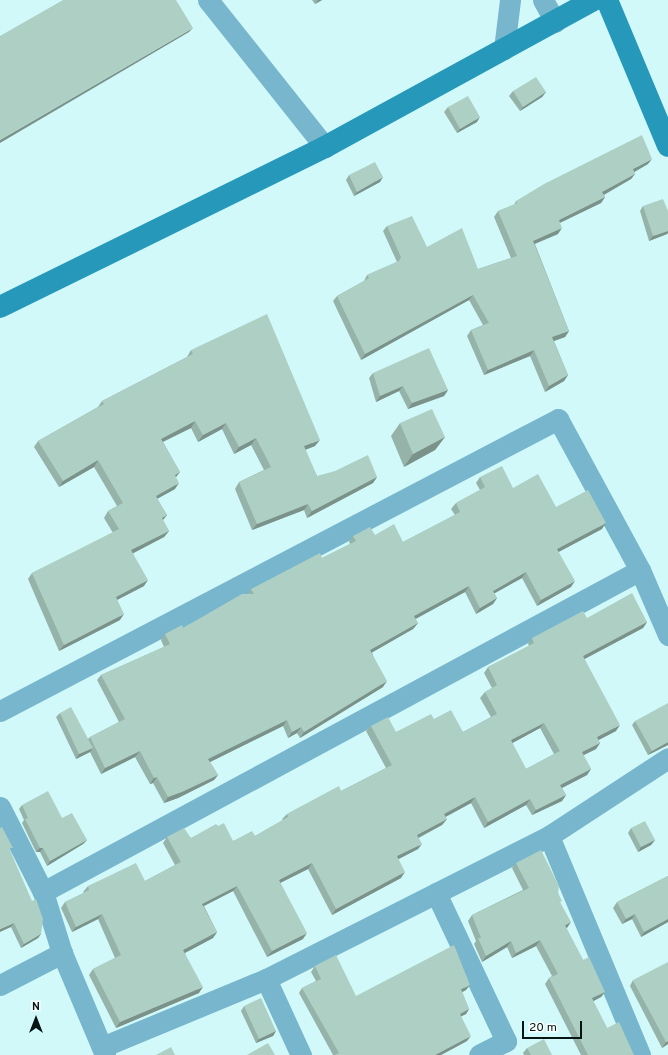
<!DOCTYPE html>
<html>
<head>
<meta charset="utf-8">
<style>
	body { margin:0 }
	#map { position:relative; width:668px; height:1055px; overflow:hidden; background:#d2f9f9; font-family:Overpass,sans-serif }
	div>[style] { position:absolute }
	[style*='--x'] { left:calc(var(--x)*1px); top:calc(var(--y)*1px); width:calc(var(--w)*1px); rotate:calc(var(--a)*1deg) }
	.street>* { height:21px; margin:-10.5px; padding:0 10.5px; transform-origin:10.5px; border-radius:10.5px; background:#78b6cd }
	.secondary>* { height:22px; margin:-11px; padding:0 11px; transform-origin:11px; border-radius:11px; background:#2699bb }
	.wall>* { inset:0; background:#96b3a9 }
	.shaded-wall>* { inset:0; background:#7a9289 }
	.building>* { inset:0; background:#aed0c4 }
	span { translate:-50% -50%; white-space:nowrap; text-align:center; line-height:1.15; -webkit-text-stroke:4px #f7ffff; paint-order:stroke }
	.north { position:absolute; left:16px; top:999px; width:40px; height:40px; -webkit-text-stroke:3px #f7ffff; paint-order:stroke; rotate:0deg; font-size:11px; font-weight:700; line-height:16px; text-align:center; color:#061414 }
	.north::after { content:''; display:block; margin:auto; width:14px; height:18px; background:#061414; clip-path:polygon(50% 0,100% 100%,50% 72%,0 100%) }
	.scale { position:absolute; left:522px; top:1021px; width:60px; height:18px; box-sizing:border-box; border:2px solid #061414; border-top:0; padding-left:5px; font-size:12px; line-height:14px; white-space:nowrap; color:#061414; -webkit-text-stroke:3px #f7ffff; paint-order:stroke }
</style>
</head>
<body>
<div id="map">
	<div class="street">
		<div style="--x:208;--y:0;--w:188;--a:51.5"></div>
		<div style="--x:543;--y:0;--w:25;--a:61"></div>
		<div style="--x:504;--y:49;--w:49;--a:-83"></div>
		<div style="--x:0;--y:711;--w:630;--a:-27.62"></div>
		<div style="--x:558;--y:419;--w:172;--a:61.5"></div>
		<div style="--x:640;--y:570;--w:71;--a:66.7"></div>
		<div style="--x:0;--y:807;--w:95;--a:63.2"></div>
		<div style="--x:43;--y:892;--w:64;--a:72.7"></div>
		<div style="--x:62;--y:953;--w:111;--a:67.1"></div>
		<div style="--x:549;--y:836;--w:237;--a:67.4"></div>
		<div style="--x:43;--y:892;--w:678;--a:-28.34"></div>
		<div style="--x:436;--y:893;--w:164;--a:64.7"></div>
		<div style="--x:506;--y:1041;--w:30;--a:153"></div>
		<div style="--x:266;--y:979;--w:84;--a:65.3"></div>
		<div style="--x:0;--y:985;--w:70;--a:-27.3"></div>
		<div style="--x:102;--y:1047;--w:178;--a:-22.5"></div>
		<div style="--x:266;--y:979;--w:317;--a:-26.8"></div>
		<div style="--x:549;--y:836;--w:142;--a:-33.2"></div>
	</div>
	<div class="secondary">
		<div style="--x:607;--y:0;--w:158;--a:67.3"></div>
		<div style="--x:0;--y:307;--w:362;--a:-26.2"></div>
		<div style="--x:325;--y:147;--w:306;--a:-28.7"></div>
	</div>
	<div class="wall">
		<div style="clip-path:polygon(312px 0,322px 0,315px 4px)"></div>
		<div style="clip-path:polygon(513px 91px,546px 92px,542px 97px,520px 111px,509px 96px)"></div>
		<div style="clip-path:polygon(448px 107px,477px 122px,457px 133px,444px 112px)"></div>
		<div style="clip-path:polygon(648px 164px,634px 172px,635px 174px,631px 179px,604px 195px,605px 197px,601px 203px,560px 223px,558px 234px,535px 244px,569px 331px,565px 337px,554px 341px,568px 375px,564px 381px,545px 392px,530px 356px,484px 375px,467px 336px,471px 330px,483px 325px,469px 300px,361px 360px,333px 301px,337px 296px,364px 281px,367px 275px,397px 262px,383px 231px,387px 226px,427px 247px,478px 269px,511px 258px,494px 217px,498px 211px,514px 205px,516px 201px)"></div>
		<div style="clip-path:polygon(349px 175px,380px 182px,354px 196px,346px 180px)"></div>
		<div style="clip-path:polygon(643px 206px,668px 211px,668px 233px,667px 234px,649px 241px,640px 211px)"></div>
		<div style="clip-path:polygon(191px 350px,315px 446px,305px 450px,317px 476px,377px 477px,373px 483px,307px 518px,304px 510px,252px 530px,235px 489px,239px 482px,264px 470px,251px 445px,234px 454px,222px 429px,198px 442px,191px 428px,163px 442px,180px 472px,176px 477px,175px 489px,157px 499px,167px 515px,163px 520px,169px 531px,164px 537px,133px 553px,144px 586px,117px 600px,120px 620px,59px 651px,28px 579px,32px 573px,113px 533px,104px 518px,108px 511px,117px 506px,94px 467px,59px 487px,34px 447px,38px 441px,98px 407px,102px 401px,187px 357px)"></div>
		<div style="clip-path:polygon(373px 373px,448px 390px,444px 396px,408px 409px,399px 391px,376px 402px,369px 378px)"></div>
		<div style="clip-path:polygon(400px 423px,445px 437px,435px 450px,404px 467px,391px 436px)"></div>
		<div style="clip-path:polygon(480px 477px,513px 488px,556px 507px,602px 529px,558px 552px,571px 587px,537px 606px,522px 578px,494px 593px,497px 598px,493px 604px,476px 614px,465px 592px,415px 619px,418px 623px,413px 629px,372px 652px,383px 687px,300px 738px,297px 733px,288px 738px,283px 726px,210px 762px,218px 775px,214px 780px,178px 798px,164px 803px,153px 783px,150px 784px,135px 757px,101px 774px,90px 752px,76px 759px,56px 717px,60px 713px,88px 739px,90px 737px,119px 722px,97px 680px,101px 675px,164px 647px,161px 640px,165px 634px,183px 628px,248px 594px,251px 589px,322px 558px,350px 544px,349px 542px,353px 536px,375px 535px,403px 542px,455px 515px,451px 509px,456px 503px,480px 490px,476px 483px)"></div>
		<div style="clip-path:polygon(evenodd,587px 618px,647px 622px,643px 628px,584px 659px,616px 731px,598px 740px,600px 743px,596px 749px,583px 755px,591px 769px,587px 775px,562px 788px,566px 795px,562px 801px,532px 815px,526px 805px,484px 828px,471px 803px,445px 817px,447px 819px,442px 825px,419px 838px,418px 849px,398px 859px,401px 878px,332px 915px,308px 869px,280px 883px,303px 939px,267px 957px,233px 891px,204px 906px,217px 932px,213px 938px,185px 953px,199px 993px,116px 1028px,89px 975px,93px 969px,115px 958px,98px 919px,72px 932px,61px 908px,65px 902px,84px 893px,83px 892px,88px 886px,145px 881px,175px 865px,163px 843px,167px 837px,191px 838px,218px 826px,233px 841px,255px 836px,283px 820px,282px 819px,287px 814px,341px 791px,386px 768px,366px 731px,371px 726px,396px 732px,434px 719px,463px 732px,491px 717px,480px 698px,485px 692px,492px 688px,484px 673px,488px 667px,529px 646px,528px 644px,532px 638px,587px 618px,540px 728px,554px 754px,526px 769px,512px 743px,540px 728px)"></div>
		<div style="clip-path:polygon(635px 721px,668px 745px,648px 755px,632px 725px)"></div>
		<div style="clip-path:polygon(22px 805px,62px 818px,87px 840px,83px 844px,47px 866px,40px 852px,36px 852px,22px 823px,24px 820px,19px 809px)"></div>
		<div style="clip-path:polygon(631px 828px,655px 840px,651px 845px,638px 852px,628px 833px)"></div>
		<div style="clip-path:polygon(10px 851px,41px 934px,38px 938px,21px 948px,11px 927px)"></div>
		<div style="clip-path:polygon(516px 863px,558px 893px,566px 928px,583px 960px,605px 992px,601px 997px,593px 1001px,607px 1028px,634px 1055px,581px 1055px,545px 984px,549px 978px,552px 976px,536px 946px,512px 958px,507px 947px,482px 962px,474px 944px,476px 941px,468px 921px,472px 915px,523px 890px,512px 868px)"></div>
		<div style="clip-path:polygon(668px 876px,668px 922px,641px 937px,632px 919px,622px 924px,613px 908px,617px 902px)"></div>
		<div style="clip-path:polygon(315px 966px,356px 996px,466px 990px,462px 992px,469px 1009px,466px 1014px,461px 1016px,467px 1041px,441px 1055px,333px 1055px,299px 993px,302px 988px,316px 981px,311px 972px)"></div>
		<div style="clip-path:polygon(633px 980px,668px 1044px,662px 1048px,630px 986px)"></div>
		<div style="clip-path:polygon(244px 1006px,276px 1031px,273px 1036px,256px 1043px,241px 1011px)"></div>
		<div style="clip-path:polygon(527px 1048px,552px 1055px,524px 1055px,523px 1053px)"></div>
	</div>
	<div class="shaded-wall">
		<div style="clip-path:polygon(318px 0,322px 0,315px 4px)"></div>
		<div style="clip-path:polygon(193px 28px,189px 32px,0 143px,0 140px)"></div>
		<div style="clip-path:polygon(546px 92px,542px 97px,520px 111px,523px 107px)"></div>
		<div style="clip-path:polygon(480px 117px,477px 122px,457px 133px,460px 129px)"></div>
		<div style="clip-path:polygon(652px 159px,648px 164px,629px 175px,633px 169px)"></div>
		<div style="clip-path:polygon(635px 174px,631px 179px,598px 198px,602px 192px)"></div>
		<div style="clip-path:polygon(383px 177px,380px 182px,354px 196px,357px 192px)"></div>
		<div style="clip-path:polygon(605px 197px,601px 203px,555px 225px,559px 220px)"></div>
		<div style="clip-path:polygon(562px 228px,558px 234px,529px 246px,533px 241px)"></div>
		<div style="clip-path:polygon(668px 231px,668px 233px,667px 234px,649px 241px,653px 236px)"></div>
		<div style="clip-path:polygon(473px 295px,469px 300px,361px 360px,365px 354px)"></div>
		<div style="clip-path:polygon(569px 331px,565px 337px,548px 343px,552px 337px)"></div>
		<div style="clip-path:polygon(534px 350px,530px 356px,484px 375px,488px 370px)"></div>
		<div style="clip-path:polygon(568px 375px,564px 381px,545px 392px,549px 386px)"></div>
		<div style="clip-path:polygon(403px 386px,399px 391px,376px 402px,380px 396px)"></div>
		<div style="clip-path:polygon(448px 390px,444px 396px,408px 409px,412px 403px)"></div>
		<div style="clip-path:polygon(195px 421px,191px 428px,156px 445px,161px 439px)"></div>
		<div style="clip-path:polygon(226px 423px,222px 429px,198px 442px,203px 435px)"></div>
		<div style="clip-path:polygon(445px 437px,435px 450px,404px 467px,413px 454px)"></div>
		<div style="clip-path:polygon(256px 438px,251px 445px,234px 454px,239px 447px)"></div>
		<div style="clip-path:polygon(320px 440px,315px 446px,299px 452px,304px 446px)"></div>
		<div style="clip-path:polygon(98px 460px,94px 467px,59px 487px,63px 481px)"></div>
		<div style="clip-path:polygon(180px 472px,175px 478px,175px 475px)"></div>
		<div style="clip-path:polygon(377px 477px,373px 483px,307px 518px,312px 511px)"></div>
		<div style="clip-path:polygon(179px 483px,175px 489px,151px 502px,156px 496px)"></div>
		<div style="clip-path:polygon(308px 504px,304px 510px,252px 530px,257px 524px)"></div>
		<div style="clip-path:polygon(167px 515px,162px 521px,162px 518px)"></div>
		<div style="clip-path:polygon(606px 523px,602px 529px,553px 555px,557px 549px)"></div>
		<div style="clip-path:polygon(169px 531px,164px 537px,126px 557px,131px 550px)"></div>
		<div style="clip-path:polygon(526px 572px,522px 578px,488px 597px,493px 591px)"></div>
		<div style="clip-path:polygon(148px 580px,144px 586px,111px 603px,116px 597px)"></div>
		<div style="clip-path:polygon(575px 581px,571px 587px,537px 606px,541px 600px)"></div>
		<div style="clip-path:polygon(469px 586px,465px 592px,410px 622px,414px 616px)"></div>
		<div style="clip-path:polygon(497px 598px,493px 604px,476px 614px,480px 608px)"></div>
		<div style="clip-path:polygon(124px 614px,120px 620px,59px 651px,64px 645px)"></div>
		<div style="clip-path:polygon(647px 622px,643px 628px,579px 662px,583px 656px)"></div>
		<div style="clip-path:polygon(418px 623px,413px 629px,366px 656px,370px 650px)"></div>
		<div style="clip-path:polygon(387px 681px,383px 687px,300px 738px,304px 732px)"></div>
		<div style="clip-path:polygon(287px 720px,283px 726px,204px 765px,208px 759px)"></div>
		<div style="clip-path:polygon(544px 723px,540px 728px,507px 746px,511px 740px)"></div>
		<div style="clip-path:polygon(620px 725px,616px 731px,593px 743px,597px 737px)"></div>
		<div style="clip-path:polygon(301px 727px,297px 733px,288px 738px,292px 732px)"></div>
		<div style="clip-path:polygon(668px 742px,668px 745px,648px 755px,652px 751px)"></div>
		<div style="clip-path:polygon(600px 743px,596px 749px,578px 758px,582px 752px)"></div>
		<div style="clip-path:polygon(93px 748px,90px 752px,76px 759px,79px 754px)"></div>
		<div style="clip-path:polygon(140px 751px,135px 757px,101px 774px,105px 768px)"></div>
		<div style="clip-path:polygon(591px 769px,587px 775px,556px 791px,560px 785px)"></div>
		<div style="clip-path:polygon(218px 775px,214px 780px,178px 798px,164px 803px,168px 797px)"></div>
		<div style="clip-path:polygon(157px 777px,153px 783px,150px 784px,154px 778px)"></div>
		<div style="clip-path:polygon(566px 795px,562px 801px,532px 815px,536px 810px)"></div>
		<div style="clip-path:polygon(475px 797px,471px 803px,440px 820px,444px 814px)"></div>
		<div style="clip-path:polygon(530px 799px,526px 805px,484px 828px,488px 822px)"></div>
		<div style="clip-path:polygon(447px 819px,442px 825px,413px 840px,417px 835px)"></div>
		<div style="clip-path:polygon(87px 840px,83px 844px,47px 866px,50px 861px)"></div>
		<div style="clip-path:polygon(655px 840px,651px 845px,638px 852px,641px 847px)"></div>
		<div style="clip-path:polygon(422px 844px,418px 849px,393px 862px,397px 856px)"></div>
		<div style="clip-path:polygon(40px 848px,43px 848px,40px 852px,36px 852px)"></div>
		<div style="clip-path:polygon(312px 863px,308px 869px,274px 886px,279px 880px)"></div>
		<div style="clip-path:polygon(405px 872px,401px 878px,332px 915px,336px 909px)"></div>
		<div style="clip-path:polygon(237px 886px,233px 891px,198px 909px,202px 904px)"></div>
		<div style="clip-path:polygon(102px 914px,98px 919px,72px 932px,76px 927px)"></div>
		<div style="clip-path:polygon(635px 914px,632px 919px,622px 924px,626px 919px)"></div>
		<div style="clip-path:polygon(668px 919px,668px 922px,641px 937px,644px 932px)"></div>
		<div style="clip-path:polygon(571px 922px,567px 928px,560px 931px,565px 925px)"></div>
		<div style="clip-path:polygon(14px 923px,11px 927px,0 932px,0 929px)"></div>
		<div style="clip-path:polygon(217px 932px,213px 938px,179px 956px,183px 950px)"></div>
		<div style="clip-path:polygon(307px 933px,303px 939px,267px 957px,272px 951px)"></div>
		<div style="clip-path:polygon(41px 934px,38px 938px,21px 948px,24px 944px)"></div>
		<div style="clip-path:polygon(540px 940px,536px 946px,512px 958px,516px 953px)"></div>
		<div style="clip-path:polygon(511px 941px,507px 947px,482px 962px,486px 956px)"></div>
		<div style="clip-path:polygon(470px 985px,466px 990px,457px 995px,461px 989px)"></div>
		<div style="clip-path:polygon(203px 987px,199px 993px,116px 1028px,120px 1022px)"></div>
		<div style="clip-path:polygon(605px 992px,601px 997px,588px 1004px,592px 998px)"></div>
		<div style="clip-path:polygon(469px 1009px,466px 1014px,456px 1019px,460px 1014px)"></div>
		<div style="clip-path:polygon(276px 1031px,273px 1036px,256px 1043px,259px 1039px)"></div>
		<div style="clip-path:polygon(471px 1036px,467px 1041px,441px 1055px,435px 1055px)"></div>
		<div style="clip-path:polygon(668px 1041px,668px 1044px,662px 1048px,666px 1042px)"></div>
	</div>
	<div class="building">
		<div style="clip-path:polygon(63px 0,176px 0,193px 28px,0 140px,0 36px)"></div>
		<div style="clip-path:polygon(536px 77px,546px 92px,523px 107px,513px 91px)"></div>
		<div style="clip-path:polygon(468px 96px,480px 117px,460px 129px,448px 107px)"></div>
		<div style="clip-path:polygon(642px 135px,652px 159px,633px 169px,635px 174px,602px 192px,605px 197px,559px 220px,562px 228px,533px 241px,569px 331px,552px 337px,568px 375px,549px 386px,534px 350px,488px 370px,471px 330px,489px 323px,473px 295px,365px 354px,337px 296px,369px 278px,367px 275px,399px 261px,401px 257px,387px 226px,412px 216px,427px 247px,462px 228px,478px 269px,517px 256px,498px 211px,517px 203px,516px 201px,544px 184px)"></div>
		<div style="clip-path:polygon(375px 162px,383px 177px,357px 192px,349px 175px)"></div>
		<div style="clip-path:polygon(663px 199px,668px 211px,668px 231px,653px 236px,643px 206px)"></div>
		<div style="clip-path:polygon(267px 314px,320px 440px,304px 446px,317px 476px,335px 471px,368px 455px,377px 477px,312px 511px,308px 504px,257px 524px,239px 482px,271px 467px,256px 438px,239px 447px,226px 423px,203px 435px,195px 421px,161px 439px,180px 472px,175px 475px,179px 483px,156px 496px,167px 515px,162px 518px,169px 531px,131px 550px,148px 580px,116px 597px,124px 614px,64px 645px,32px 573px,119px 529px,108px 511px,123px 503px,98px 460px,63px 481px,38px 441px,104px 404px,102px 401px,193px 354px,191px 350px)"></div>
		<div style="clip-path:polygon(429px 348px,448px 390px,412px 403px,403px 386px,380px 396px,373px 373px)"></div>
		<div style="clip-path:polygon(432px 409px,445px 437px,413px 454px,400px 423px)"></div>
		<div style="clip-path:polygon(502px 466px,513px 488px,538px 474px,556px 507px,588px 490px,606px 523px,557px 549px,575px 581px,541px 600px,526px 572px,493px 591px,497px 598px,480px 608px,469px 586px,414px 616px,418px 623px,370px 650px,387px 681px,304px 732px,301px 727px,292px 732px,287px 720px,208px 759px,218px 775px,182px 792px,168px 797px,157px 777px,154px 778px,140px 751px,105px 768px,90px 737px,125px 719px,101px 675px,170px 644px,165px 634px,182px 625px,183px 628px,242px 594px,254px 594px,251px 589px,320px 553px,322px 558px,356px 541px,353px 536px,370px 527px,375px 535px,394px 524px,403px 542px,460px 512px,456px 503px,485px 487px,480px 477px)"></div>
		<div style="clip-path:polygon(evenodd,632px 593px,647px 622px,583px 656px,620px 725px,597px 737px,600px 743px,582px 752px,591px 769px,560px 785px,566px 795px,536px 810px,530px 799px,488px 822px,475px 797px,444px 814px,447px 819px,417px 835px,422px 844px,397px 856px,405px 872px,336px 909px,312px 863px,279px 880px,307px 933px,272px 951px,237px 886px,202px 904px,217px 932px,183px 950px,203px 987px,120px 1022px,93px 969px,121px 955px,102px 914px,76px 927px,65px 902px,89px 890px,88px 886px,136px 863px,145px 881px,181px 862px,167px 837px,184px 828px,191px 838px,216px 824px,218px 826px,224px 823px,233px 841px,252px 831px,255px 836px,288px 817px,287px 814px,294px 810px,339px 786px,341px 791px,392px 765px,371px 726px,388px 717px,396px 732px,431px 714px,434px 719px,451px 710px,463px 732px,497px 714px,485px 692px,497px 685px,488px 667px,534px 643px,532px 638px,583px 611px,587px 618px,632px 593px,544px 723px,560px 751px,526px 769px,511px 740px,544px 723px)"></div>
		<div style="clip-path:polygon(668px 703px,668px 742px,652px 751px,635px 721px)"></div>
		<div style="clip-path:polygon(71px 707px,93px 748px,79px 754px,60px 713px)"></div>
		<div style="clip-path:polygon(48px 791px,62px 818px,72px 813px,87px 840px,50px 861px,43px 848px,40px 848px,25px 819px,28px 818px,22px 805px)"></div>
		<div style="clip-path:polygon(645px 821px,655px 840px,641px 847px,631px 828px)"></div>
		<div style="clip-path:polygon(2px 827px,13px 848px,9px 848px,32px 901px,36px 899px,43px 919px,41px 934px,24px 944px,14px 923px,0 929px,0 828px)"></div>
		<div style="clip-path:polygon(541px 850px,559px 886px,558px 893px,562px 901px,560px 902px,571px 922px,565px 925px,583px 960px,589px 957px,605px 992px,592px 998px,607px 1028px,619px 1022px,634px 1055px,588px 1055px,549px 978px,558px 974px,540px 940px,516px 953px,511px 941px,486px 956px,478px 938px,481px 938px,472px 915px,529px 888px,516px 863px)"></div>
		<div style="clip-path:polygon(668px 876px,668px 919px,644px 932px,635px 914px,626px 919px,617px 902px)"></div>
		<div style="clip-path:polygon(454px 945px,470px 985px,461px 989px,469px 1009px,460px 1014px,471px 1036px,435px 1055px,335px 1055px,339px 1053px,302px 988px,321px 979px,315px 966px,336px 955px,356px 996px)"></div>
		<div style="clip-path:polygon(668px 962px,668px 1041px,666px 1042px,633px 980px)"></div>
		<div style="clip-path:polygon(261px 998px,276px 1031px,259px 1039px,244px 1006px)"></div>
		<div style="clip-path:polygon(544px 1039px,552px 1055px,531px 1055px,527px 1048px)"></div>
		<div style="clip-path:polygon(268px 1043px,275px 1055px,247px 1055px)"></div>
		<div style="clip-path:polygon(171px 1047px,175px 1055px,156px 1055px)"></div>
	</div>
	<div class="north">N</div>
	<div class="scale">20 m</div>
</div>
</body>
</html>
